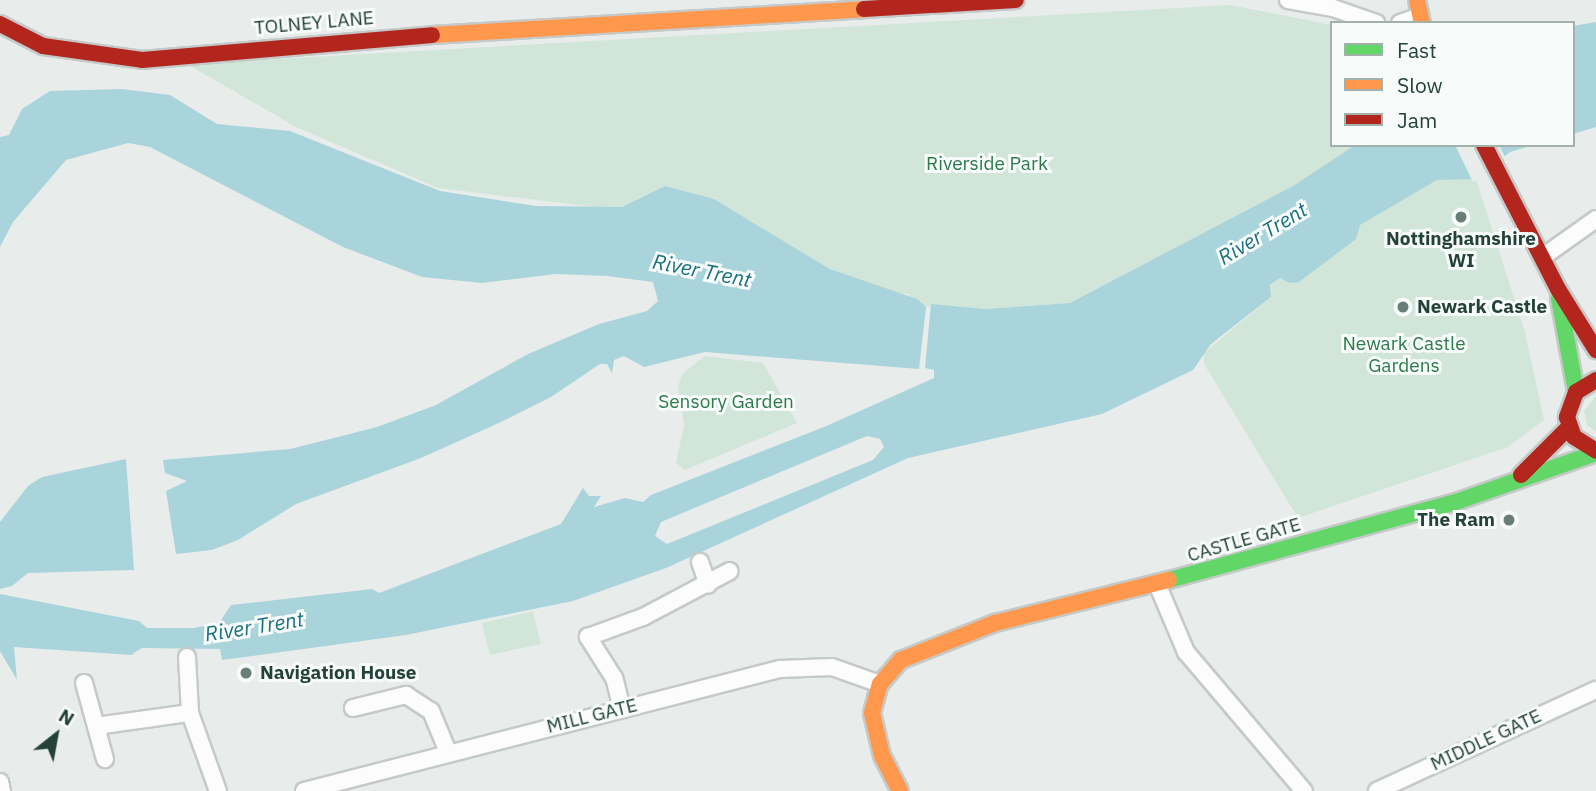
<!DOCTYPE html>
<html>
<head>
<meta charset="utf-8">
<style>
	body { margin:0 }
	#map { position:relative; width:1596px; height:791px; overflow:hidden; background:#e8edeb; font-family:"IBM Plex Sans",sans-serif }
	div>[style] { position:absolute }
	[style*='--x'] { left:calc(var(--x)*1px); top:calc(var(--y)*1px); width:calc(var(--w)*1px); rotate:calc(var(--a)*1deg) }
	.green>* { inset:0; background:#d1e6d8 }
	.water>* { inset:0; background:#a9d4db }
	.pier>* { inset:0; background:#e8edeb }
	.roads { filter:drop-shadow(2px 0 #c5cac8) drop-shadow(-2px 0 #c5cac8) drop-shadow(0 2px #c5cac8) drop-shadow(0 -2px #c5cac8) }
	.street>* { height:16px; margin:-8px; padding:0 8px; transform-origin:8px; border-radius:8px; background:#fcfcfc }
	.fast>* { height:16px; margin:-8px; padding:0 8px; transform-origin:8px; border-radius:8px; background:#63d668 }
	.slow>* { height:16px; margin:-8px; padding:0 8px; transform-origin:8px; border-radius:8px; background:#ff974d }
	.jam>* { height:16px; margin:-8px; padding:0 8px; transform-origin:8px; border-radius:8px; background:#b3261e }
	.dots>* { width:19px; height:19px; translate:-50% -50%; box-sizing:border-box; border:4px solid #f7fbf9; border-radius:50% }
	span { translate:-50% -50%; white-space:nowrap; text-align:center; line-height:1.15; -webkit-text-stroke:6px #f7fbf9; paint-order:stroke }
	.street-label { font-size:19px; color:#24423a }
	.park-label { font-size:19px; color:#2d7a4b }
	.poi-label { font-size:19px; color:#24423a; font-weight:700 }
	.left { translate:0 -50%; text-align:left }
	.right { translate:-100% -50%; text-align:right }
	.water-label { font-size:21px; color:#1c6f80; font-style:italic }
	.legend { position:absolute; left:1330px; top:21px; width:245px; height:126px; box-sizing:border-box; background:#f7fbf9; border:2px solid #a3b1ad; margin:0; padding:9px 12px; list-style:none; font-size:21px; color:#24423a }
	.legend li { display:flex; align-items:center; gap:14px; height:35px }
	.legend b { width:35px; border:2px solid #a3b1ad }
	.north { position:absolute; left:21px; top:700px; width:70px; height:70px; -webkit-text-stroke:5px #f7fbf9; paint-order:stroke; rotate:31deg; font-size:19px; font-weight:700; line-height:28px; text-align:center; color:#24423a }
	.north::after { content:''; display:block; margin:auto; width:24px; height:32px; background:#24423a; clip-path:polygon(50% 0,100% 100%,50% 72%,0 100%) }
</style>
</head>
<body>
<div id="map">
	<div class="green">
		<div style="clip-path:polygon(1230px 5px,1332px 25px,1332px 145px,1355px 145px,1293px 186px,1089px 295px,1070px 303px,985px 309px,919px 306px,907px 294px,890px 293px,830px 269px,714px 199px,665px 186px,622px 207px,602px 208px,438px 188px,296px 127px,187px 64px)"></div>
		<div style="clip-path:polygon(1468px 177px,1476px 179px,1525px 332px,1544px 420px,1508px 447px,1298px 518px,1204px 364px,1204px 353px,1271px 297px,1270px 286px,1280px 278px,1289px 283px,1356px 239px,1359px 225px,1437px 180px)"></div>
		<div style="clip-path:polygon(705px 356px,763px 363px,797px 423px,685px 470px,676px 463px,684px 425px,678px 386px,683px 373px)"></div>
		<div style="clip-path:polygon(1596px 396px,1596px 432px,1587px 425px,1584px 411px)"></div>
		<div style="clip-path:polygon(533px 611px,541px 644px,490px 655px,482px 623px)"></div>
	</div>
	<div class="water">
		<div style="clip-path:polygon(1596px 22px,1596px 127px,1573px 134px,1573px 26px)"></div>
		<div style="clip-path:polygon(122px 89px,170px 95px,217px 124px,290px 131px,440px 191px,536px 206px,622px 207px,665px 186px,714px 199px,830px 269px,917px 299px,926px 307px,919px 369px,705px 352px,644px 367px,624px 356px,614px 360px,612px 373px,607px 364px,600px 364px,551px 397px,501px 422px,421px 458px,296px 504px,238px 540px,212px 550px,176px 554px,166px 491px,187px 481px,165px 473px,163px 460px,290px 449px,377px 427px,436px 405px,528px 354px,599px 324px,647px 311px,658px 301px,653px 282px,607px 276px,556px 274px,482px 283px,422px 277px,343px 247px,150px 147px,128px 143px,66px 160px,13px 222px,0 247px,0 137px,9px 135px,22px 109px,50px 91px)"></div>
		<div style="clip-path:polygon(evenodd,1355px 145px,1533px 145px,1510px 152px,1476px 179px,1437px 180px,1360px 225px,1356px 239px,1299px 282px,1289px 283px,1280px 278px,1270px 285px,1271px 297px,1211px 344px,1193px 370px,1102px 414px,908px 458px,666px 568px,573px 601px,406px 635px,222px 660px,220px 649px,142px 648px,131px 655px,14px 647px,17px 680px,0 651px,0 594px,139px 621px,147px 628px,194px 628px,219px 623px,231px 605px,372px 589px,379px 593px,561px 524px,583px 488px,589px 496px,601px 496px,594px 507px,625px 498px,643px 502px,651px 495px,824px 427px,934px 378px,934px 370px,925px 368px,931px 304px,985px 309px,1070px 303px,1293px 186px,1355px 145px,867px 436px,880px 439px,884px 447px,873px 460px,667px 544px,655px 536px,661px 522px,867px 436px)"></div>
		<div style="clip-path:polygon(126px 459px,134px 570px,28px 573px,12px 586px,0 589px,0 522px,28px 486px,42px 477px)"></div>
	</div>
	<div class="pier">
		<div style="clip-path:polygon(1455px 145px,1499px 145px,1506px 159px,1473px 182px)"></div>
	</div>
	<div class="roads">
		<div class="street">
			<div style="--x:1288;--y:0;--w:46;--a:10.1"></div>
			<div style="--x:1333;--y:8;--w:46;--a:19.2"></div>
			<div style="--x:1400;--y:23;--w:21;--a:-19"></div>
			<div style="--x:1544;--y:256;--w:64;--a:-35.4"></div>
			<div style="--x:700;--y:562;--w:24;--a:71"></div>
			<div style="--x:1158;--y:586;--w:72;--a:67"></div>
			<div style="--x:1186;--y:652;--w:182;--a:49.7"></div>
			<div style="--x:187;--y:657;--w:56;--a:86.9"></div>
			<div style="--x:190;--y:713;--w:83;--a:70.3"></div>
			<div style="--x:84;--y:683;--w:79;--a:74.6"></div>
			<div style="--x:353;--y:708;--w:55;--a:-13.8"></div>
			<div style="--x:406;--y:695;--w:30;--a:33"></div>
			<div style="--x:431;--y:711;--w:44;--a:67.5"></div>
			<div style="--x:622;--y:709;--w:32;--a:-104"></div>
			<div style="--x:614;--y:678;--w:49;--a:-122.4"></div>
			<div style="--x:588;--y:637;--w:59;--a:-20"></div>
			<div style="--x:643;--y:617;--w:98;--a:-27.9"></div>
			<div style="--x:96;--y:726;--w:95;--a:-7.9"></div>
			<div style="--x:0;--y:782;--w:9;--a:77"></div>
			<div style="--x:304;--y:791;--w:491;--a:-14.4"></div>
			<div style="--x:780;--y:669;--w:52;--a:-2.2"></div>
			<div style="--x:832;--y:667;--w:51;--a:19.5"></div>
			<div style="--x:1377;--y:791;--w:241;--a:-24.8"></div>
		</div>
		<div class="fast">
			<div style="--x:1559;--y:298;--w:96;--a:79.7"></div>
			<div style="--x:1169;--y:580;--w:294;--a:-15.2"></div>
			<div style="--x:1453;--y:503;--w:151;--a:-19.3"></div>
		</div>
		<div class="slow">
			<div style="--x:1417;--y:0;--w:24;--a:78"></div>
			<div style="--x:432;--y:35;--w:433;--a:-3.4"></div>
			<div style="--x:900;--y:791;--w:39;--a:-117"></div>
			<div style="--x:882;--y:756;--w:44;--a:-103.1"></div>
			<div style="--x:872;--y:713;--w:30;--a:-75"></div>
			<div style="--x:880;--y:684;--w:32;--a:-49"></div>
			<div style="--x:901;--y:660;--w:101;--a:-21.5"></div>
			<div style="--x:995;--y:623;--w:179;--a:-13.9"></div>
		</div>
		<div class="jam">
			<div style="--x:864;--y:9;--w:152;--a:-3.4"></div>
			<div style="--x:0;--y:24;--w:48;--a:27.1"></div>
			<div style="--x:43;--y:46;--w:100;--a:8"></div>
			<div style="--x:142;--y:60;--w:291;--a:-4.9"></div>
			<div style="--x:1484;--y:145;--w:162;--a:62.8"></div>
			<div style="--x:1558;--y:289;--w:72;--a:58.1"></div>
			<div style="--x:1596;--y:380;--w:23;--a:149"></div>
			<div style="--x:1576;--y:392;--w:27;--a:110"></div>
			<div style="--x:1567;--y:417;--w:21;--a:71"></div>
			<div style="--x:1574;--y:437;--w:26;--a:32"></div>
			<div style="--x:1521;--y:475;--w:68;--a:-45"></div>
		</div>
	</div>
	<div class="dots">
		<div style="left:1461px;top:217px;background:#697e78"></div>
		<div style="left:1403px;top:307px;background:#697e78"></div>
		<div style="left:1509px;top:520px;background:#697e78"></div>
		<div style="left:246px;top:673px;background:#697e78"></div>
	</div>
	<div class="street-label">
		<span style="left:314px;top:23px;rotate:-5deg">TOLNEY LANE</span>
		<span style="left:1244px;top:540px;rotate:-16deg">CASTLE GATE</span>
		<span style="left:592px;top:716px;rotate:-14deg">MILL GATE</span>
		<span style="left:1486px;top:740px;rotate:-25deg">MIDDLE GATE</span>
	</div>
	<div class="park-label">
		<span style="left:987px;top:164px">Riverside Park</span>
		<span style="left:1404px;top:355px">Newark Castle<br>Gardens</span>
		<span style="left:726px;top:402px">Sensory Garden</span>
	</div>
	<div class="poi-label">
		<span style="left:1461px;top:250px">Nottinghamshire<br>WI</span>
		<span class="left" style="left:1417px;top:307px">Newark Castle</span>
		<span class="right" style="left:1495px;top:520px">The Ram</span>
		<span class="left" style="left:260px;top:673px">Navigation House</span>
	</div>
	<div class="water-label">
		<span style="left:1262px;top:233px;rotate:-31deg">River Trent</span>
		<span style="left:702px;top:270px;rotate:11deg">River Trent</span>
		<span style="left:254px;top:626px;rotate:-9deg">River Trent</span>
	</div>
	<ul class="legend">
	<li><b style="height:9px;background:#63d668"></b>Fast</li>
	<li><b style="height:9px;background:#ff974d"></b>Slow</li>
	<li><b style="height:9px;background:#b3261e"></b>Jam</li>
	</ul>
	<div class="north">N</div>
</div>
</body>
</html>
